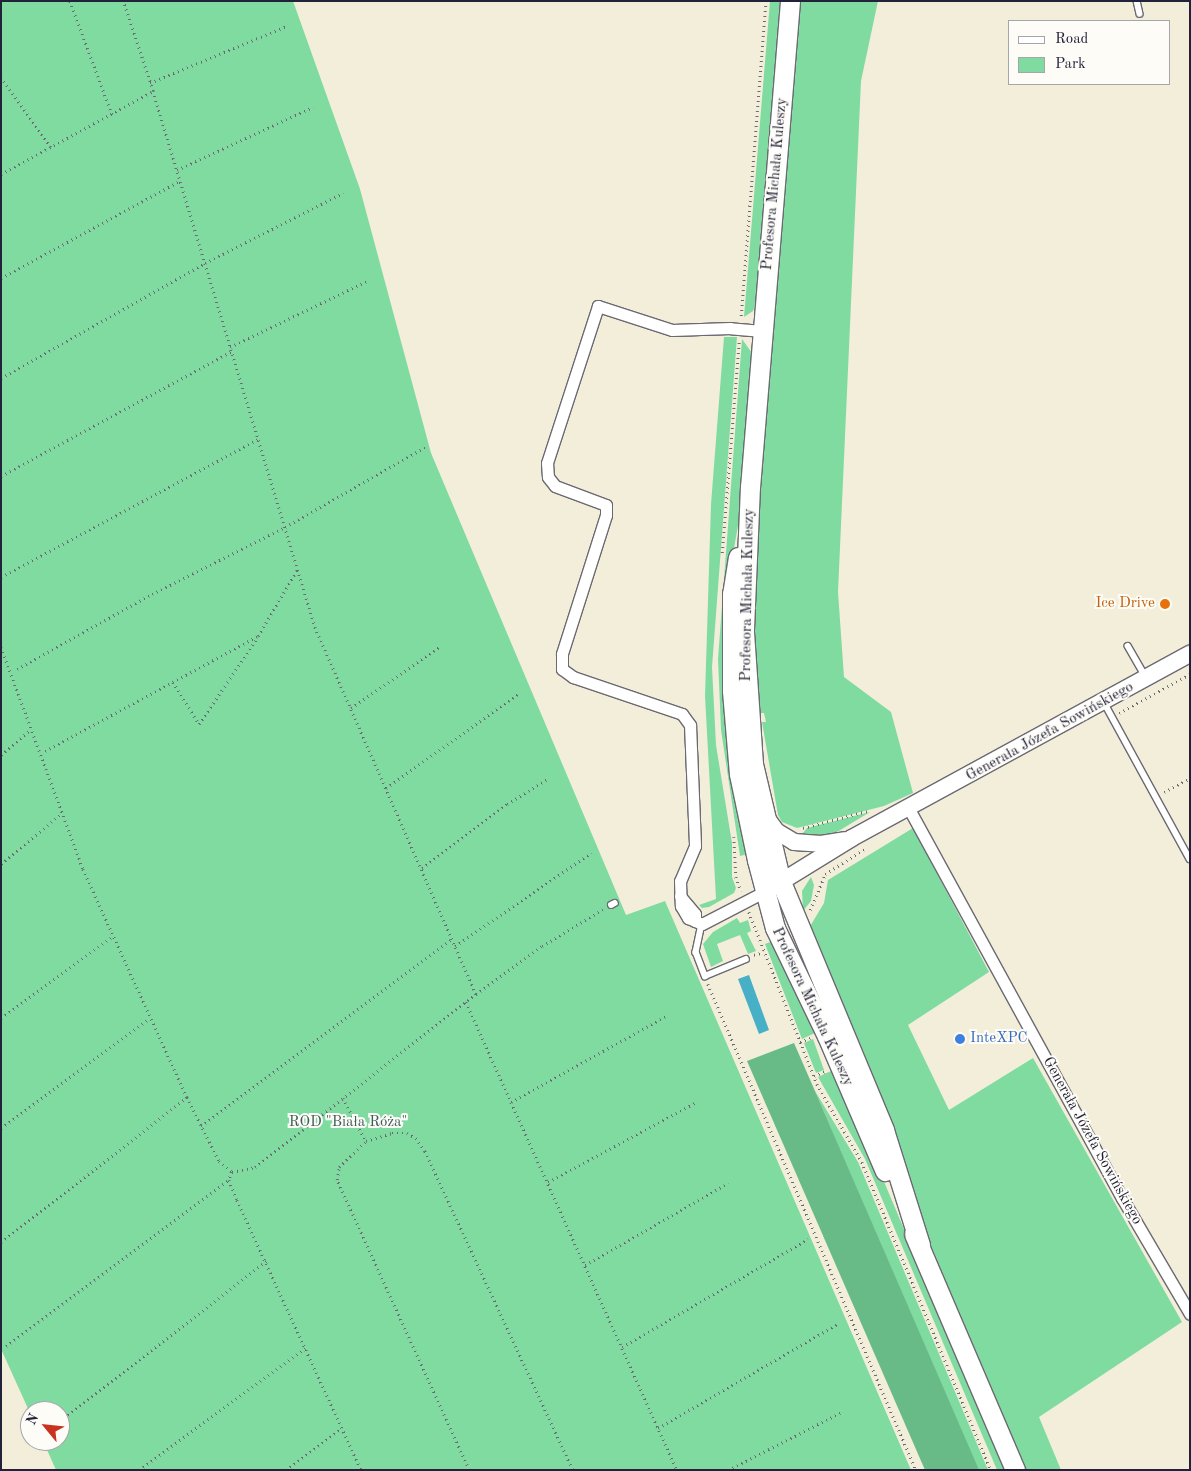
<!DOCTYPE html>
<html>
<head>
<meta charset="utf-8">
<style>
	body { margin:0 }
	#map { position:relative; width:1191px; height:1471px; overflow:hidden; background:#f3eed9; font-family:"Old Standard TT",serif }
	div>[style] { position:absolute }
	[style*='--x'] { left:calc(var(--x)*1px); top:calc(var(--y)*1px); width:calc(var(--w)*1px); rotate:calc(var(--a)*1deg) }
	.green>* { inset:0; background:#80dba1 }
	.forest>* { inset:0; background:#68bb87 }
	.water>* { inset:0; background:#48b0c6 }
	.path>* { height:2.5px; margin-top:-1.25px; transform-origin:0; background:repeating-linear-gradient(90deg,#6b6972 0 1px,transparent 0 5px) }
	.roads { filter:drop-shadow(1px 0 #6b6972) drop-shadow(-1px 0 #6b6972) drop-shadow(0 1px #6b6972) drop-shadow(0 -1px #6b6972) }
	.lane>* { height:5.5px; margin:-2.75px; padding:0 2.75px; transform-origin:2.75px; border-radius:2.75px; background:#fff }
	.street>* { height:11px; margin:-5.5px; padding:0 5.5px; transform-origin:5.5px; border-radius:5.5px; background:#fff }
	.secondary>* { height:16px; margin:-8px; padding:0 8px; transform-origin:8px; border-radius:8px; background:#fff }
	.primary>* { height:19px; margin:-9.5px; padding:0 9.5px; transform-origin:9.5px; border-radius:9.5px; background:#fff }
	.dots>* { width:14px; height:14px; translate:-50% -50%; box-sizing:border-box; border:2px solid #fdfcf7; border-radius:50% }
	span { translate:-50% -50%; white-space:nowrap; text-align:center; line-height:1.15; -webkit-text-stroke:4px #fdfcf7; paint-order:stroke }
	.street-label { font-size:15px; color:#22223b }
	.food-label { font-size:15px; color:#c56008 }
	.right { translate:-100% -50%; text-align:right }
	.shop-label { font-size:15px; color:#366cbe }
	.left { translate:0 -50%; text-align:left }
	.park-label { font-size:15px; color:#3e5a5a }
	.frame { position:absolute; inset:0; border:2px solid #22223b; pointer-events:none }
	.legend { position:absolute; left:1008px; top:20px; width:162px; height:65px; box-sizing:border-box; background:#fdfcf7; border:1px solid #a5a5ac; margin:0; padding:6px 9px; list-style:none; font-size:15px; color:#22223b }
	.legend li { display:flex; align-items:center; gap:10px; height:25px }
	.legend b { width:25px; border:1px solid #a5a5ac }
	.north { position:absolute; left:20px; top:1401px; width:50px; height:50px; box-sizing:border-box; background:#fdfcf7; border:1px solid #a5a5ac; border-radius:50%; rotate:298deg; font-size:14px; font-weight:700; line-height:20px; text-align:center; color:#22223b }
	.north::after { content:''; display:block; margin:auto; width:18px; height:22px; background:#c8321e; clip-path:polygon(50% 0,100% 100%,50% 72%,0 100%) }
</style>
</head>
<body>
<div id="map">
	<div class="green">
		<div style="clip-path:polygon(1px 1px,293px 1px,360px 189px,431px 453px,626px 915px,665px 901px,911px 1470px,56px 1470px,43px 1441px,60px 1441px,60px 1411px,30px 1413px,1px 1349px)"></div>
		<div style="clip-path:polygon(770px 1px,780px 1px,757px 300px,753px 311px,744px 317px)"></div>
		<div style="clip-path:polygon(799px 1px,878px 1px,861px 81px,838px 592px,844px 677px,891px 712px,913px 793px,884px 806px,797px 828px,782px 822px,778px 815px,762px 722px,766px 722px,764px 713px,758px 713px,750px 687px,751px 580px)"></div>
		<div style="clip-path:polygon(724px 337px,737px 337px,712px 667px,716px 745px,732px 843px,732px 877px,736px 888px,734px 893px,709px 907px,702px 908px,699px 905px,716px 899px,705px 696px,711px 504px)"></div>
		<div style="clip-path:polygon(742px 339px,752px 353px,739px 520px,726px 594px,730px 766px,748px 854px,740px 856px,721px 730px,718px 659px)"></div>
		<div style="clip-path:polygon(870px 812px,832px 835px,798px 839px,807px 828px)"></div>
		<div style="clip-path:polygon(913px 828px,989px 972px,908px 1025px,949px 1110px,1033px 1058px,1182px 1322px,1039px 1417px,1061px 1470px,1024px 1470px,910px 1200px,866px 1058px,809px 928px,824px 903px,828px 880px)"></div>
		<div style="clip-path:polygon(811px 877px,814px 885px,811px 901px,803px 911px,802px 891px)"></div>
		<div style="clip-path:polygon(737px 918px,740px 923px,748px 920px,751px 931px,747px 933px,756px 951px,748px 954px,740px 935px,717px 944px,723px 961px,711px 967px,703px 944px,713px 932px)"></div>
		<div style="clip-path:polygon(775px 940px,807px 1005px,815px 1033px,802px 1039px,765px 944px)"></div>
		<div style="clip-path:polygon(813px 1039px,824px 1070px,816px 1073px,804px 1043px)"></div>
		<div style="clip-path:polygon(831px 1071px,849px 1099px,1006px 1470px,997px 1470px,865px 1159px,818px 1077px)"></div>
		<div style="clip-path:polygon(815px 1091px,858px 1162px,988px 1470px,978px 1470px)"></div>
	</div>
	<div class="forest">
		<div style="clip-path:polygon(794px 1043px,815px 1091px,979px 1470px,925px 1470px,747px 1061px)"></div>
	</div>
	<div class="water">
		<div style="clip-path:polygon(749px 975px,769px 1030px,759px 1034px,738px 979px)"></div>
	</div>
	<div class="path">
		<div style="--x:70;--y:1;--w:121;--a:69.6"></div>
		<div style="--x:1;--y:77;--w:86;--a:54.5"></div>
		<div style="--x:150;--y:83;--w:148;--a:-22.6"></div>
		<div style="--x:153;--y:91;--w:560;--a:73.18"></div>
		<div style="--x:315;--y:627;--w:401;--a:66.3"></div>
		<div style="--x:177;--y:170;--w:150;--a:-24.9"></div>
		<div style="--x:1;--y:174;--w:173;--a:-28.6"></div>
		<div style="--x:153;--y:91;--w:95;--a:-108.4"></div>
		<div style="--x:1;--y:278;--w:204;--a:-28.5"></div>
		<div style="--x:741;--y:316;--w:316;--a:-85.5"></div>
		<div style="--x:230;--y:347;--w:154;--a:-25.7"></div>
		<div style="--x:1;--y:378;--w:234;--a:-29.4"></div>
		<div style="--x:205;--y:263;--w:155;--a:-26.9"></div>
		<div style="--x:1;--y:476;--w:263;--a:-28.4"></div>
		<div style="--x:722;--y:553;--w:212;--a:-85.4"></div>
		<div style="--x:1;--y:577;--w:292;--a:-28.2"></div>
		<div style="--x:1;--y:647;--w:237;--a:69.7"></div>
		<div style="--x:83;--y:869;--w:251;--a:65.5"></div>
		<div style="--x:187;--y:1097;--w:72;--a:63.4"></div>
		<div style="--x:219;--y:1161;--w:17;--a:40"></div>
		<div style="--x:232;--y:1172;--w:24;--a:-12"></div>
		<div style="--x:255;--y:1167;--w:281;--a:-38.1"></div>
		<div style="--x:476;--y:994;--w:82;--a:-36"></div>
		<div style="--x:542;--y:946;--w:71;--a:-31.2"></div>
		<div style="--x:17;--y:669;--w:154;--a:-29.1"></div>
		<div style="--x:152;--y:594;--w:149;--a:-26.7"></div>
		<div style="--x:285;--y:527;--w:163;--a:-29.7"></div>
		<div style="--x:173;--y:682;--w:49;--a:58.2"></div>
		<div style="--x:199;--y:724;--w:105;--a:-55.9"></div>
		<div style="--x:351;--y:708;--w:107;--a:-34.7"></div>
		<div style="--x:1119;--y:713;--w:81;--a:-28.8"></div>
		<div style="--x:45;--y:751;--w:242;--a:-28.4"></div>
		<div style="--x:258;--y:636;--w:77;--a:-59.4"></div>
		<div style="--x:1;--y:755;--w:38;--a:-41"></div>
		<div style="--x:386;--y:788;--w:162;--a:-35.5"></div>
		<div style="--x:1164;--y:792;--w:30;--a:-28"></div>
		<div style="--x:803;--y:828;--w:66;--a:-14.9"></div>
		<div style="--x:734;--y:837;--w:40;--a:87.1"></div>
		<div style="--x:736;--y:877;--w:15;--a:70"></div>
		<div style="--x:1;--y:864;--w:80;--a:-39.9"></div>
		<div style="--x:422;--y:868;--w:106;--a:-37"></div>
		<div style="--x:507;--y:804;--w:49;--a:-31.8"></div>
		<div style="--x:810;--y:910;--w:39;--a:-67"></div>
		<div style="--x:825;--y:874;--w:49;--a:-32.4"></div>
		<div style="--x:749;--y:912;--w:185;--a:68.4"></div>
		<div style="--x:817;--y:1084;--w:90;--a:60"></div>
		<div style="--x:862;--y:1162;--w:334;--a:67.3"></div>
		<div style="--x:455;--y:946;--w:165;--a:-34.4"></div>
		<div style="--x:754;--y:955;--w:10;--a:-17"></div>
		<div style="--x:708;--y:984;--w:529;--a:66.83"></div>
		<div style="--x:466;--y:1002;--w:513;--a:65.73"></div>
		<div style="--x:1;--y:1018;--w:139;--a:-36.2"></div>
		<div style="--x:800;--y:1042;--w:11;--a:-22"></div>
		<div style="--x:814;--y:1076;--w:13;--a:-23"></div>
		<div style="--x:343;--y:1098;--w:49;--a:61.9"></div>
		<div style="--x:511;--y:1102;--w:179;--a:-29"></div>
		<div style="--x:201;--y:1126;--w:313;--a:-36.7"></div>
		<div style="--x:1;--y:1128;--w:184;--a:-36.4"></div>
		<div style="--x:232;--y:1172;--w:9;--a:111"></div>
		<div style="--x:229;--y:1180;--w:22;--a:68"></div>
		<div style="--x:237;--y:1200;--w:297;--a:65.3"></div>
		<div style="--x:548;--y:1182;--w:167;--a:-28.3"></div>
		<div style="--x:1;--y:1242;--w:236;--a:-37.9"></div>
		<div style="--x:585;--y:1265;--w:165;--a:-29.8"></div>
		<div style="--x:6;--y:1346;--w:278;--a:-36.7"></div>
		<div style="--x:622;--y:1347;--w:215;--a:-30.1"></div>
		<div style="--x:60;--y:1421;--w:261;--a:-37.8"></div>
		<div style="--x:658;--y:1428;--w:209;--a:-30.1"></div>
		<div style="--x:139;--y:1470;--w:206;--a:-36.3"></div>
		<div style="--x:286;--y:1470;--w:70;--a:-36.9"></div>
		<div style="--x:469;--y:1470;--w:319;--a:-114.5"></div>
		<div style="--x:337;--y:1180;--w:13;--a:-81"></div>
		<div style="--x:339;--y:1167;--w:37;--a:-44"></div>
		<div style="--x:366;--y:1141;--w:27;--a:-17"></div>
		<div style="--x:392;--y:1133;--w:15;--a:0"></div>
		<div style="--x:407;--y:1133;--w:10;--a:29"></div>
		<div style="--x:416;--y:1138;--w:16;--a:55"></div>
		<div style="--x:425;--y:1151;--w:352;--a:65.1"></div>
		<div style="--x:728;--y:1470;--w:126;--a:-27"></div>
		<div style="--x:859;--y:1470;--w:1;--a:-90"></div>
	</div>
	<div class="roads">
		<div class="lane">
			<div style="--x:1137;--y:1;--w:13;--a:77"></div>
			<div style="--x:1128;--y:646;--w:34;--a:60"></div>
			<div style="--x:1104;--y:702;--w:179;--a:61.3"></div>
			<div style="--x:611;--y:905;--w:4;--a:-27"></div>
			<div style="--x:702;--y:924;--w:29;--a:102"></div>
			<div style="--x:696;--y:952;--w:26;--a:69"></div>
			<div style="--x:705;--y:976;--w:44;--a:-22.5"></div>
		</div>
		<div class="street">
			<div style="--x:762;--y:331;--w:32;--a:-175"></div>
			<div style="--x:730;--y:328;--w:58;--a:178"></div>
			<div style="--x:672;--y:330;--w:78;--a:-162"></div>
			<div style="--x:598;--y:306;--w:165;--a:108"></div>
			<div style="--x:547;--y:463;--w:14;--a:86"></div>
			<div style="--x:548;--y:477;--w:11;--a:52"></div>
			<div style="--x:555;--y:486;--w:54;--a:20.4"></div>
			<div style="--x:606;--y:505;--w:10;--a:90"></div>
			<div style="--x:606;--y:515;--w:146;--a:107.6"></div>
			<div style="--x:562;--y:654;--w:15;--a:90"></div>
			<div style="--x:562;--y:669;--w:14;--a:36"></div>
			<div style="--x:573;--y:677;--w:115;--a:18.7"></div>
			<div style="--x:682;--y:714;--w:14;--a:54"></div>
			<div style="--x:690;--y:725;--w:121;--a:87.6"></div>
			<div style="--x:695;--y:846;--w:38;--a:113"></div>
			<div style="--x:680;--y:881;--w:25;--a:88"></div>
			<div style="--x:681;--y:906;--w:14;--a:60"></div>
			<div style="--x:688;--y:918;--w:15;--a:23"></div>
			<div style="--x:702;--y:924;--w:72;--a:-27.3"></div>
			<div style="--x:909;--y:809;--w:443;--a:61.3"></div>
			<div style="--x:1122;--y:1198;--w:134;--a:59.6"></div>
			<div style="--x:680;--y:896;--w:23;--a:50"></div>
			<div style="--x:695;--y:914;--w:7;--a:90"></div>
		</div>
		<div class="secondary">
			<div style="--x:766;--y:817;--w:17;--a:54"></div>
			<div style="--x:776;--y:831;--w:21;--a:31"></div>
			<div style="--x:794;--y:842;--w:27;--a:4"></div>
			<div style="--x:821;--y:844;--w:24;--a:-9"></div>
			<div style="--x:771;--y:888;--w:95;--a:-31.7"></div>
			<div style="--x:852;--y:838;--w:385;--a:-28.6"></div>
		</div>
		<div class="primary">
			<div style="--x:790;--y:1;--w:487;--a:94.7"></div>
			<div style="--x:750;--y:486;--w:146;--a:92.4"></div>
			<div style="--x:744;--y:632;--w:132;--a:86.1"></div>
			<div style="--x:753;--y:764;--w:121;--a:76.7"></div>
			<div style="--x:781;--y:882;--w:269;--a:67.4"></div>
			<div style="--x:884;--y:1130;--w:121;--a:72.6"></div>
			<div style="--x:738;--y:557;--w:37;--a:99"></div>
			<div style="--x:732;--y:594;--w:97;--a:90"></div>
			<div style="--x:732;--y:691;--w:83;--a:85.2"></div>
			<div style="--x:739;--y:774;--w:88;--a:78.2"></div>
			<div style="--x:757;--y:860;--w:70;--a:75.2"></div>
			<div style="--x:775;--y:928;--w:120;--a:64.3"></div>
			<div style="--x:827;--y:1036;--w:147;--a:66.8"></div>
			<div style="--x:914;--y:1234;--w:257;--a:66.8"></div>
		</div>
	</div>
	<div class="dots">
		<div style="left:1165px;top:604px;background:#e8710a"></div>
		<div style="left:960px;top:1039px;background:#3f7fe0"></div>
	</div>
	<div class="street-label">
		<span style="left:775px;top:184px;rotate:-85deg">Profesora Michała Kuleszy</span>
		<span style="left:748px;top:595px;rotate:-89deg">Profesora Michała Kuleszy</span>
		<span style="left:1050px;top:732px;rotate:-29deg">Generała Józefa Sowińskiego</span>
		<span style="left:812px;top:1007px;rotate:65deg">Profesora Michała Kuleszy</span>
		<span style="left:1092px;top:1141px;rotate:61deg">Generała Józefa Sowińskiego</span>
	</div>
	<div class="food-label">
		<span class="right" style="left:1155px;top:604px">Ice Drive</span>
	</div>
	<div class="shop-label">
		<span class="left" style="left:970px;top:1039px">InteXPC</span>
	</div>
	<div class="park-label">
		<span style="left:348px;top:1123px">ROD "Biała Róża"</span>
	</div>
	<div class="frame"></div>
	<ul class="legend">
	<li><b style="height:6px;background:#fff"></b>Road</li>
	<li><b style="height:14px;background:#80dba1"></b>Park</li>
	</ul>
	<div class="north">N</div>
</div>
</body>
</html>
